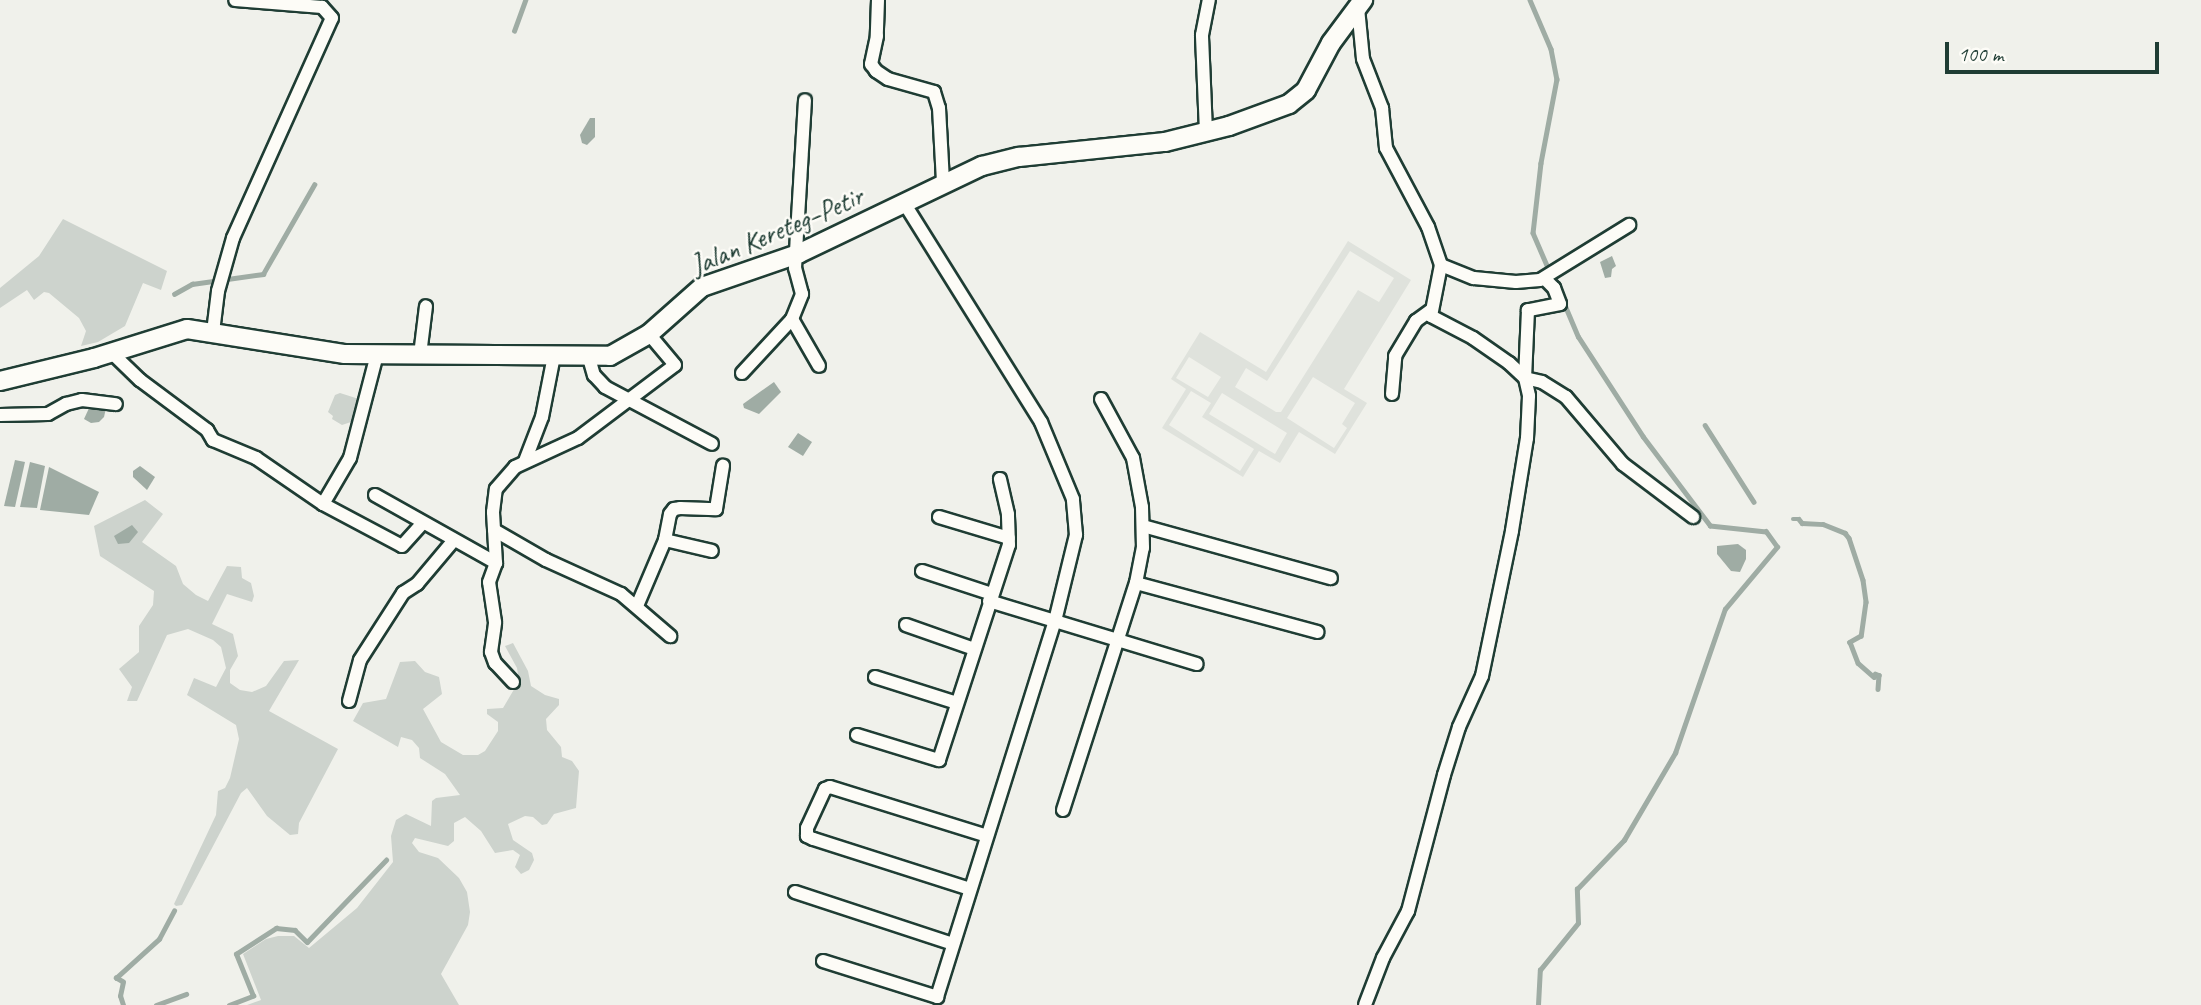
<!DOCTYPE html>
<html>
<head>
<meta charset="utf-8">
<style>
	body { margin:0 }
	#map { position:relative; width:2201px; height:1005px; overflow:hidden; background:#f0f1eb; font-family:Caveat,sans-serif }
	div>[style] { position:absolute }
	[style*='--x'] { left:calc(var(--x)*1px); top:calc(var(--y)*1px); width:calc(var(--w)*1px); rotate:calc(var(--a)*1deg) }
	.built>* { inset:0; background:#dfe2dc }
	.green>* { inset:0; background:#cdd3cd }
	.water>* { inset:0; background:#9faca4 }
	.stream>* { height:4.5px; margin:-2.25px; padding:0 2.25px; transform-origin:2.25px; border-radius:2.25px; background:#9faca4 }
	.roads { filter:drop-shadow(2px 0 #1f3d34) drop-shadow(-2px 0 #1f3d34) drop-shadow(0 2px #1f3d34) drop-shadow(0 -2px #1f3d34) }
	.street>* { height:12px; margin:-6px; padding:0 6px; transform-origin:6px; border-radius:6px; background:#fdfcf7 }
	.secondary>* { height:18px; margin:-9px; padding:0 9px; transform-origin:9px; border-radius:9px; background:#fdfcf7 }
	span { translate:-50% -50%; white-space:nowrap; text-align:center; line-height:1.15; -webkit-text-stroke:5px #fdfcf7; paint-order:stroke }
	.street-label { font-size:28px; color:#1f3d34 }
	.scale { position:absolute; left:1945px; top:42px; width:214px; height:32px; box-sizing:border-box; border:4px solid #1f3d34; border-top:0; padding-left:9px; font-size:21px; line-height:24px; white-space:nowrap; color:#1f3d34; -webkit-text-stroke:5px #fdfcf7; paint-order:stroke }
</style>
</head>
<body>
<div id="map">
	<div class="built">
		<div style="clip-path:polygon(evenodd,1348px 241px,1411px 280px,1344px 389px,1367px 403px,1335px 454px,1299px 432px,1280px 463px,1259px 451px,1243px 477px,1162px 428px,1186px 389px,1171px 379px,1200px 332px,1266px 372px,1348px 241px,1350px 251px,1394px 278px,1379px 302px,1358px 290px,1281px 412px,1276px 412px,1235px 387px,1246px 368px,1267px 381px,1350px 251px,1348px 241px,1189px 357px,1221px 377px,1208px 397px,1176px 378px,1189px 357px,1348px 241px,1313px 377px,1355px 403px,1342px 424px,1347px 428px,1334px 448px,1287px 418px,1313px 377px,1348px 241px,1191px 391px,1211px 403px,1202px 417px,1254px 449px,1240px 471px,1169px 425px,1191px 391px,1348px 241px,1222px 393px,1287px 433px,1275px 454px,1209px 414px,1222px 393px)"></div>
	</div>
	<div class="green">
		<div style="clip-path:polygon(63px 219px,167px 271px,161px 290px,143px 283px,125px 326px,98px 342px,81px 346px,86px 331px,79px 318px,49px 293px,44px 292px,34px 300px,27px 290px,0 308px,0 288px,39px 256px)"></div>
		<div style="clip-path:polygon(340px 393px,362px 400px,351px 422px,342px 425px,332px 419px,333px 416px,328px 412px,335px 395px)"></div>
		<div style="clip-path:polygon(145px 500px,163px 514px,142px 542px,176px 566px,183px 584px,196px 595px,208px 601px,227px 566px,241px 567px,242px 578px,251px 583px,254px 596px,252px 602px,227px 594px,212px 624px,233px 634px,238px 656px,230px 670px,230px 683px,240px 690px,252px 692px,266px 686px,284px 661px,299px 660px,269px 711px,338px 749px,299px 823px,298px 834px,290px 835px,267px 816px,247px 788px,241px 793px,182px 905px,176px 906px,174px 904px,216px 815px,218px 791px,225px 788px,230px 778px,239px 739px,236px 725px,187px 695px,194px 678px,216px 687px,226px 668px,221px 647px,213px 640px,188px 629px,167px 635px,137px 701px,127px 701px,132px 687px,119px 669px,139px 652px,139px 626px,153px 605px,154px 591px,100px 556px,94px 526px)"></div>
		<div style="clip-path:polygon(513px 643px,528px 671px,531px 686px,545px 695px,559px 699px,559px 705px,546px 719px,547px 730px,561px 747px,562px 757px,572px 761px,579px 771px,576px 808px,554px 814px,547px 824px,542px 825px,533px 817px,525px 816px,508px 824px,513px 840px,532px 853px,534px 860px,529px 870px,521px 874px,515px 867px,520px 855px,513px 850px,495px 853px,481px 831px,465px 817px,454px 823px,454px 841px,448px 846px,415px 838px,412px 843px,419px 852px,438px 858px,459px 878px,467px 892px,470px 912px,468px 925px,441px 974px,459px 1005px,247px 1005px,261px 1000px,243px 954px,266px 939px,278px 936px,294px 936px,309px 948px,357px 908px,393px 862px,391px 836px,396px 820px,406px 814px,431px 826px,432px 801px,436px 798px,460px 795px,445px 774px,420px 758px,419px 748px,412px 740px,401px 737px,398px 747px,353px 721px,363px 703px,386px 699px,400px 662px,415px 661px,425px 672px,439px 677px,442px 694px,423px 709px,441px 742px,463px 755px,478px 755px,485px 751px,498px 731px,498px 722px,487px 714px,487px 709px,503px 708px,519px 681px,517px 668px,505px 646px)"></div>
	</div>
	<div class="water">
		<div style="clip-path:polygon(590px 118px,595px 118px,595px 137px,587px 145px,582px 143px,580px 135px)"></div>
		<div style="clip-path:polygon(1612px 256px,1616px 266px,1612px 269px,1611px 277px,1605px 278px,1600px 262px)"></div>
		<div style="clip-path:polygon(774px 382px,781px 392px,759px 414px,744px 408px,743px 404px)"></div>
		<div style="clip-path:polygon(90px 406px,106px 408px,104px 417px,99px 422px,91px 423px,84px 419px)"></div>
		<div style="clip-path:polygon(798px 433px,812px 442px,803px 456px,788px 447px)"></div>
		<div style="clip-path:polygon(15px 460px,25px 462px,15px 507px,4px 506px)"></div>
		<div style="clip-path:polygon(30px 462px,45px 466px,37px 508px,20px 507px)"></div>
		<div style="clip-path:polygon(140px 466px,155px 477px,147px 490px,133px 477px,133px 471px)"></div>
		<div style="clip-path:polygon(49px 467px,99px 492px,89px 515px,40px 510px)"></div>
		<div style="clip-path:polygon(132px 525px,138px 532px,129px 543px,118px 544px,114px 536px)"></div>
		<div style="clip-path:polygon(1738px 544px,1746px 550px,1746px 559px,1740px 572px,1731px 571px,1717px 554px,1717px 546px)"></div>
	</div>
	<div class="stream">
		<div style="--x:1530;--y:0;--w:53;--a:66.8"></div>
		<div style="--x:1551;--y:49;--w:31;--a:79"></div>
		<div style="--x:1557;--y:79;--w:86;--a:100.8"></div>
		<div style="--x:1541;--y:163;--w:70;--a:96.5"></div>
		<div style="--x:1533;--y:233;--w:40;--a:66.6"></div>
		<div style="--x:514;--y:31;--w:33;--a:-70"></div>
		<div style="--x:174;--y:294;--w:21;--a:-29"></div>
		<div style="--x:192;--y:284;--w:72;--a:-8"></div>
		<div style="--x:263;--y:274;--w:103;--a:-60.2"></div>
		<div style="--x:1705;--y:425;--w:91;--a:57.5"></div>
		<div style="--x:1793;--y:519;--w:6;--a:0"></div>
		<div style="--x:1799;--y:519;--w:5;--a:53"></div>
		<div style="--x:1802;--y:523;--w:21;--a:3"></div>
		<div style="--x:1823;--y:524;--w:24;--a:22"></div>
		<div style="--x:1845;--y:533;--w:6;--a:51"></div>
		<div style="--x:1849;--y:538;--w:44;--a:71.6"></div>
		<div style="--x:1863;--y:580;--w:22;--a:82"></div>
		<div style="--x:1866;--y:602;--w:34;--a:98"></div>
		<div style="--x:1861;--y:636;--w:13;--a:151"></div>
		<div style="--x:1850;--y:642;--w:22;--a:69"></div>
		<div style="--x:1858;--y:663;--w:21;--a:41"></div>
		<div style="--x:1874;--y:677;--w:3;--a:-72"></div>
		<div style="--x:1875;--y:674;--w:4;--a:14"></div>
		<div style="--x:1879;--y:675;--w:14;--a:94"></div>
		<div style="--x:123;--y:1005;--w:9;--a:-108"></div>
		<div style="--x:120;--y:996;--w:14;--a:-78"></div>
		<div style="--x:123;--y:982;--w:8;--a:-150"></div>
		<div style="--x:116;--y:978;--w:58;--a:-42.2"></div>
		<div style="--x:159;--y:939;--w:32;--a:-62"></div>
		<div style="--x:156;--y:1005;--w:32;--a:-20"></div>
		<div style="--x:229;--y:1005;--w:26;--a:-21"></div>
		<div style="--x:253;--y:996;--w:45;--a:-112"></div>
		<div style="--x:236;--y:954;--w:48;--a:-33"></div>
		<div style="--x:276;--y:928;--w:19;--a:6"></div>
		<div style="--x:295;--y:930;--w:17;--a:45"></div>
		<div style="--x:307;--y:942;--w:114;--a:-46.1"></div>
		<div style="--x:1538;--y:1005;--w:35;--a:-87"></div>
		<div style="--x:1540;--y:970;--w:60;--a:-51"></div>
		<div style="--x:1578;--y:923;--w:34;--a:-92"></div>
		<div style="--x:1577;--y:889;--w:68;--a:-46.2"></div>
		<div style="--x:1624;--y:840;--w:101;--a:-59.6"></div>
		<div style="--x:1675;--y:753;--w:152;--a:-70.9"></div>
		<div style="--x:1725;--y:609;--w:81;--a:-50"></div>
		<div style="--x:1777;--y:547;--w:19;--a:-126"></div>
		<div style="--x:1766;--y:532;--w:56;--a:-173.9"></div>
		<div style="--x:1710;--y:526;--w:111;--a:-127"></div>
		<div style="--x:1643;--y:437;--w:119;--a:-123"></div>
		<div style="--x:1578;--y:337;--w:36;--a:-113"></div>
	</div>
	<div class="roads">
		<div class="street">
			<div style="--x:878;--y:0;--w:36;--a:92"></div>
			<div style="--x:877;--y:36;--w:29;--a:102"></div>
			<div style="--x:871;--y:64;--w:9;--a:54"></div>
			<div style="--x:876;--y:71;--w:14;--a:34"></div>
			<div style="--x:888;--y:79;--w:48;--a:15.8"></div>
			<div style="--x:934;--y:92;--w:17;--a:73"></div>
			<div style="--x:939;--y:108;--w:74;--a:86.9"></div>
			<div style="--x:1358;--y:8;--w:51;--a:84.4"></div>
			<div style="--x:1363;--y:59;--w:53;--a:68.8"></div>
			<div style="--x:1382;--y:108;--w:40;--a:84.3"></div>
			<div style="--x:1386;--y:148;--w:89;--a:62"></div>
			<div style="--x:1428;--y:227;--w:40;--a:71.1"></div>
			<div style="--x:1441;--y:265;--w:52;--a:101.1"></div>
			<div style="--x:1431;--y:316;--w:47;--a:27.6"></div>
			<div style="--x:1473;--y:338;--w:44;--a:34.8"></div>
			<div style="--x:1509;--y:363;--w:22;--a:43"></div>
			<div style="--x:1525;--y:378;--w:18;--a:77"></div>
			<div style="--x:1529;--y:396;--w:42;--a:92.7"></div>
			<div style="--x:1527;--y:438;--w:94;--a:99.2"></div>
			<div style="--x:1512;--y:531;--w:148;--a:101.7"></div>
			<div style="--x:1482;--y:676;--w:56;--a:114.3"></div>
			<div style="--x:1459;--y:727;--w:50;--a:107.4"></div>
			<div style="--x:1444;--y:775;--w:141;--a:104.8"></div>
			<div style="--x:1408;--y:911;--w:53;--a:118"></div>
			<div style="--x:1383;--y:958;--w:50;--a:111"></div>
			<div style="--x:1206;--y:132;--w:97;--a:-92.4"></div>
			<div style="--x:1202;--y:35;--w:36;--a:-79"></div>
			<div style="--x:1441;--y:265;--w:35;--a:22"></div>
			<div style="--x:1474;--y:278;--w:42;--a:5.4"></div>
			<div style="--x:1516;--y:282;--w:24;--a:-5"></div>
			<div style="--x:1540;--y:280;--w:105;--a:-31.7"></div>
			<div style="--x:1545;--y:279;--w:13;--a:45"></div>
			<div style="--x:1554;--y:288;--w:17;--a:69"></div>
			<div style="--x:1560;--y:304;--w:33;--a:169"></div>
			<div style="--x:1528;--y:310;--w:68;--a:92.5"></div>
			<div style="--x:1525;--y:378;--w:17;--a:13"></div>
			<div style="--x:1542;--y:382;--w:28;--a:32"></div>
			<div style="--x:1566;--y:397;--w:88;--a:49.6"></div>
			<div style="--x:1623;--y:464;--w:88;--a:37.1"></div>
			<div style="--x:792;--y:319;--w:54;--a:60.1"></div>
			<div style="--x:213;--y:332;--w:41;--a:-83"></div>
			<div style="--x:218;--y:291;--w:55;--a:-74.2"></div>
			<div style="--x:233;--y:238;--w:241;--a:-65.8"></div>
			<div style="--x:332;--y:18;--w:15;--a:-132"></div>
			<div style="--x:322;--y:7;--w:87;--a:-175.4"></div>
			<div style="--x:112;--y:353;--w:39;--a:44"></div>
			<div style="--x:140;--y:380;--w:84;--a:36.7"></div>
			<div style="--x:207;--y:430;--w:12;--a:59"></div>
			<div style="--x:213;--y:440;--w:47;--a:22.7"></div>
			<div style="--x:256;--y:458;--w:81;--a:34.5"></div>
			<div style="--x:323;--y:504;--w:89;--a:28"></div>
			<div style="--x:402;--y:546;--w:31;--a:-48"></div>
			<div style="--x:420;--y:355;--w:49;--a:-83"></div>
			<div style="--x:589;--y:358;--w:18;--a:74"></div>
			<div style="--x:594;--y:375;--w:16;--a:47"></div>
			<div style="--x:605;--y:387;--w:121;--a:28"></div>
			<div style="--x:742;--y:373;--w:74;--a:-47.2"></div>
			<div style="--x:792;--y:319;--w:27;--a:-68"></div>
			<div style="--x:802;--y:294;--w:27;--a:-105"></div>
			<div style="--x:795;--y:268;--w:168;--a:-86.6"></div>
			<div style="--x:1392;--y:394;--w:38;--a:-85"></div>
			<div style="--x:1395;--y:356;--w:41;--a:-59"></div>
			<div style="--x:1416;--y:321;--w:17;--a:-36"></div>
			<div style="--x:0;--y:415;--w:48;--a:-1.2"></div>
			<div style="--x:48;--y:414;--w:21;--a:-29"></div>
			<div style="--x:66;--y:404;--w:16;--a:-14"></div>
			<div style="--x:82;--y:400;--w:34;--a:7"></div>
			<div style="--x:525;--y:461;--w:47;--a:-68.9"></div>
			<div style="--x:542;--y:417;--w:62;--a:-78.9"></div>
			<div style="--x:375;--y:495;--w:139;--a:29.3"></div>
			<div style="--x:323;--y:504;--w:53;--a:-59.6"></div>
			<div style="--x:350;--y:458;--w:107;--a:-75.4"></div>
			<div style="--x:939;--y:517;--w:73;--a:16.7"></div>
			<div style="--x:1143;--y:526;--w:195;--a:15.5"></div>
			<div style="--x:494;--y:530;--w:60;--a:30"></div>
			<div style="--x:546;--y:560;--w:82;--a:24.4"></div>
			<div style="--x:621;--y:594;--w:65;--a:40.6"></div>
			<div style="--x:665;--y:540;--w:48;--a:13.2"></div>
			<div style="--x:922;--y:571;--w:74;--a:18.2"></div>
			<div style="--x:1136;--y:583;--w:188;--a:15.1"></div>
			<div style="--x:989;--y:601;--w:217;--a:16.9"></div>
			<div style="--x:637;--y:606;--w:72;--a:-67"></div>
			<div style="--x:665;--y:540;--w:26;--a:-79"></div>
			<div style="--x:670;--y:514;--w:6;--a:-51"></div>
			<div style="--x:674;--y:509;--w:6;--a:-9"></div>
			<div style="--x:680;--y:508;--w:36;--a:2"></div>
			<div style="--x:716;--y:509;--w:44;--a:-80.8"></div>
			<div style="--x:906;--y:625;--w:72;--a:19.4"></div>
			<div style="--x:875;--y:677;--w:86;--a:17.6"></div>
			<div style="--x:513;--y:682;--w:26;--a:-133"></div>
			<div style="--x:495;--y:663;--w:12;--a:-110"></div>
			<div style="--x:491;--y:652;--w:30;--a:-82"></div>
			<div style="--x:495;--y:622;--w:40;--a:-98.5"></div>
			<div style="--x:489;--y:582;--w:20;--a:-70"></div>
			<div style="--x:496;--y:563;--w:51;--a:-93.4"></div>
			<div style="--x:493;--y:512;--w:23;--a:-83"></div>
			<div style="--x:496;--y:489;--w:29;--a:-49"></div>
			<div style="--x:515;--y:467;--w:69;--a:-24.7"></div>
			<div style="--x:578;--y:438;--w:121;--a:-37"></div>
			<div style="--x:675;--y:365;--w:40;--a:-130"></div>
			<div style="--x:349;--y:701;--w:42;--a:-75"></div>
			<div style="--x:360;--y:660;--w:80;--a:-57.3"></div>
			<div style="--x:403;--y:593;--w:17;--a:-33"></div>
			<div style="--x:417;--y:584;--w:57;--a:-49.9"></div>
			<div style="--x:857;--y:735;--w:86;--a:17"></div>
			<div style="--x:939;--y:760;--w:226;--a:-72"></div>
			<div style="--x:1009;--y:545;--w:31;--a:-92"></div>
			<div style="--x:1008;--y:514;--w:36;--a:-103"></div>
			<div style="--x:1063;--y:810;--w:238;--a:-72.2"></div>
			<div style="--x:1136;--y:583;--w:36;--a:-79"></div>
			<div style="--x:1143;--y:548;--w:41;--a:-91.4"></div>
			<div style="--x:1142;--y:507;--w:50;--a:-100.4"></div>
			<div style="--x:1133;--y:458;--w:67;--a:-118.5"></div>
			<div style="--x:970;--y:889;--w:165;--a:-162.3"></div>
			<div style="--x:813;--y:839;--w:7;--a:-153"></div>
			<div style="--x:807;--y:836;--w:8;--a:-90"></div>
			<div style="--x:807;--y:828;--w:43;--a:-65.2"></div>
			<div style="--x:825;--y:789;--w:5;--a:-22"></div>
			<div style="--x:830;--y:787;--w:164;--a:17.3"></div>
			<div style="--x:795;--y:892;--w:166;--a:18.2"></div>
			<div style="--x:823;--y:961;--w:120;--a:17.5"></div>
			<div style="--x:937;--y:997;--w:394;--a:-72.6"></div>
			<div style="--x:1055;--y:621;--w:89;--a:-76.3"></div>
			<div style="--x:1076;--y:535;--w:36;--a:-95"></div>
			<div style="--x:1073;--y:499;--w:83;--a:-112.6"></div>
			<div style="--x:1041;--y:422;--w:258;--a:-122"></div>
		</div>
		<div class="secondary">
			<div style="--x:0;--y:381;--w:97;--a:-13.7"></div>
			<div style="--x:94;--y:358;--w:97;--a:-17.3"></div>
			<div style="--x:187;--y:329;--w:160;--a:9"></div>
			<div style="--x:345;--y:354;--w:265;--a:0.4"></div>
			<div style="--x:610;--y:356;--w:45;--a:-29.4"></div>
			<div style="--x:649;--y:334;--w:71;--a:-41.6"></div>
			<div style="--x:702;--y:287;--w:102;--a:-19"></div>
			<div style="--x:798;--y:254;--w:204;--a:-25.6"></div>
			<div style="--x:982;--y:166;--w:38;--a:-14"></div>
			<div style="--x:1019;--y:157;--w:147;--a:-5.9"></div>
			<div style="--x:1165;--y:142;--w:66;--a:-14"></div>
			<div style="--x:1229;--y:126;--w:64;--a:-20.1"></div>
			<div style="--x:1289;--y:104;--w:22;--a:-39"></div>
			<div style="--x:1306;--y:90;--w:53;--a:-62"></div>
			<div style="--x:1331;--y:43;--w:54;--a:-53.3"></div>
		</div>
	</div>
	<div class="street-label">
		<span style="left:777px;top:231px;rotate:-23deg">Jalan Kereteg–Petir</span>
	</div>
	<div class="scale">100 m</div>
</div>
</body>
</html>
